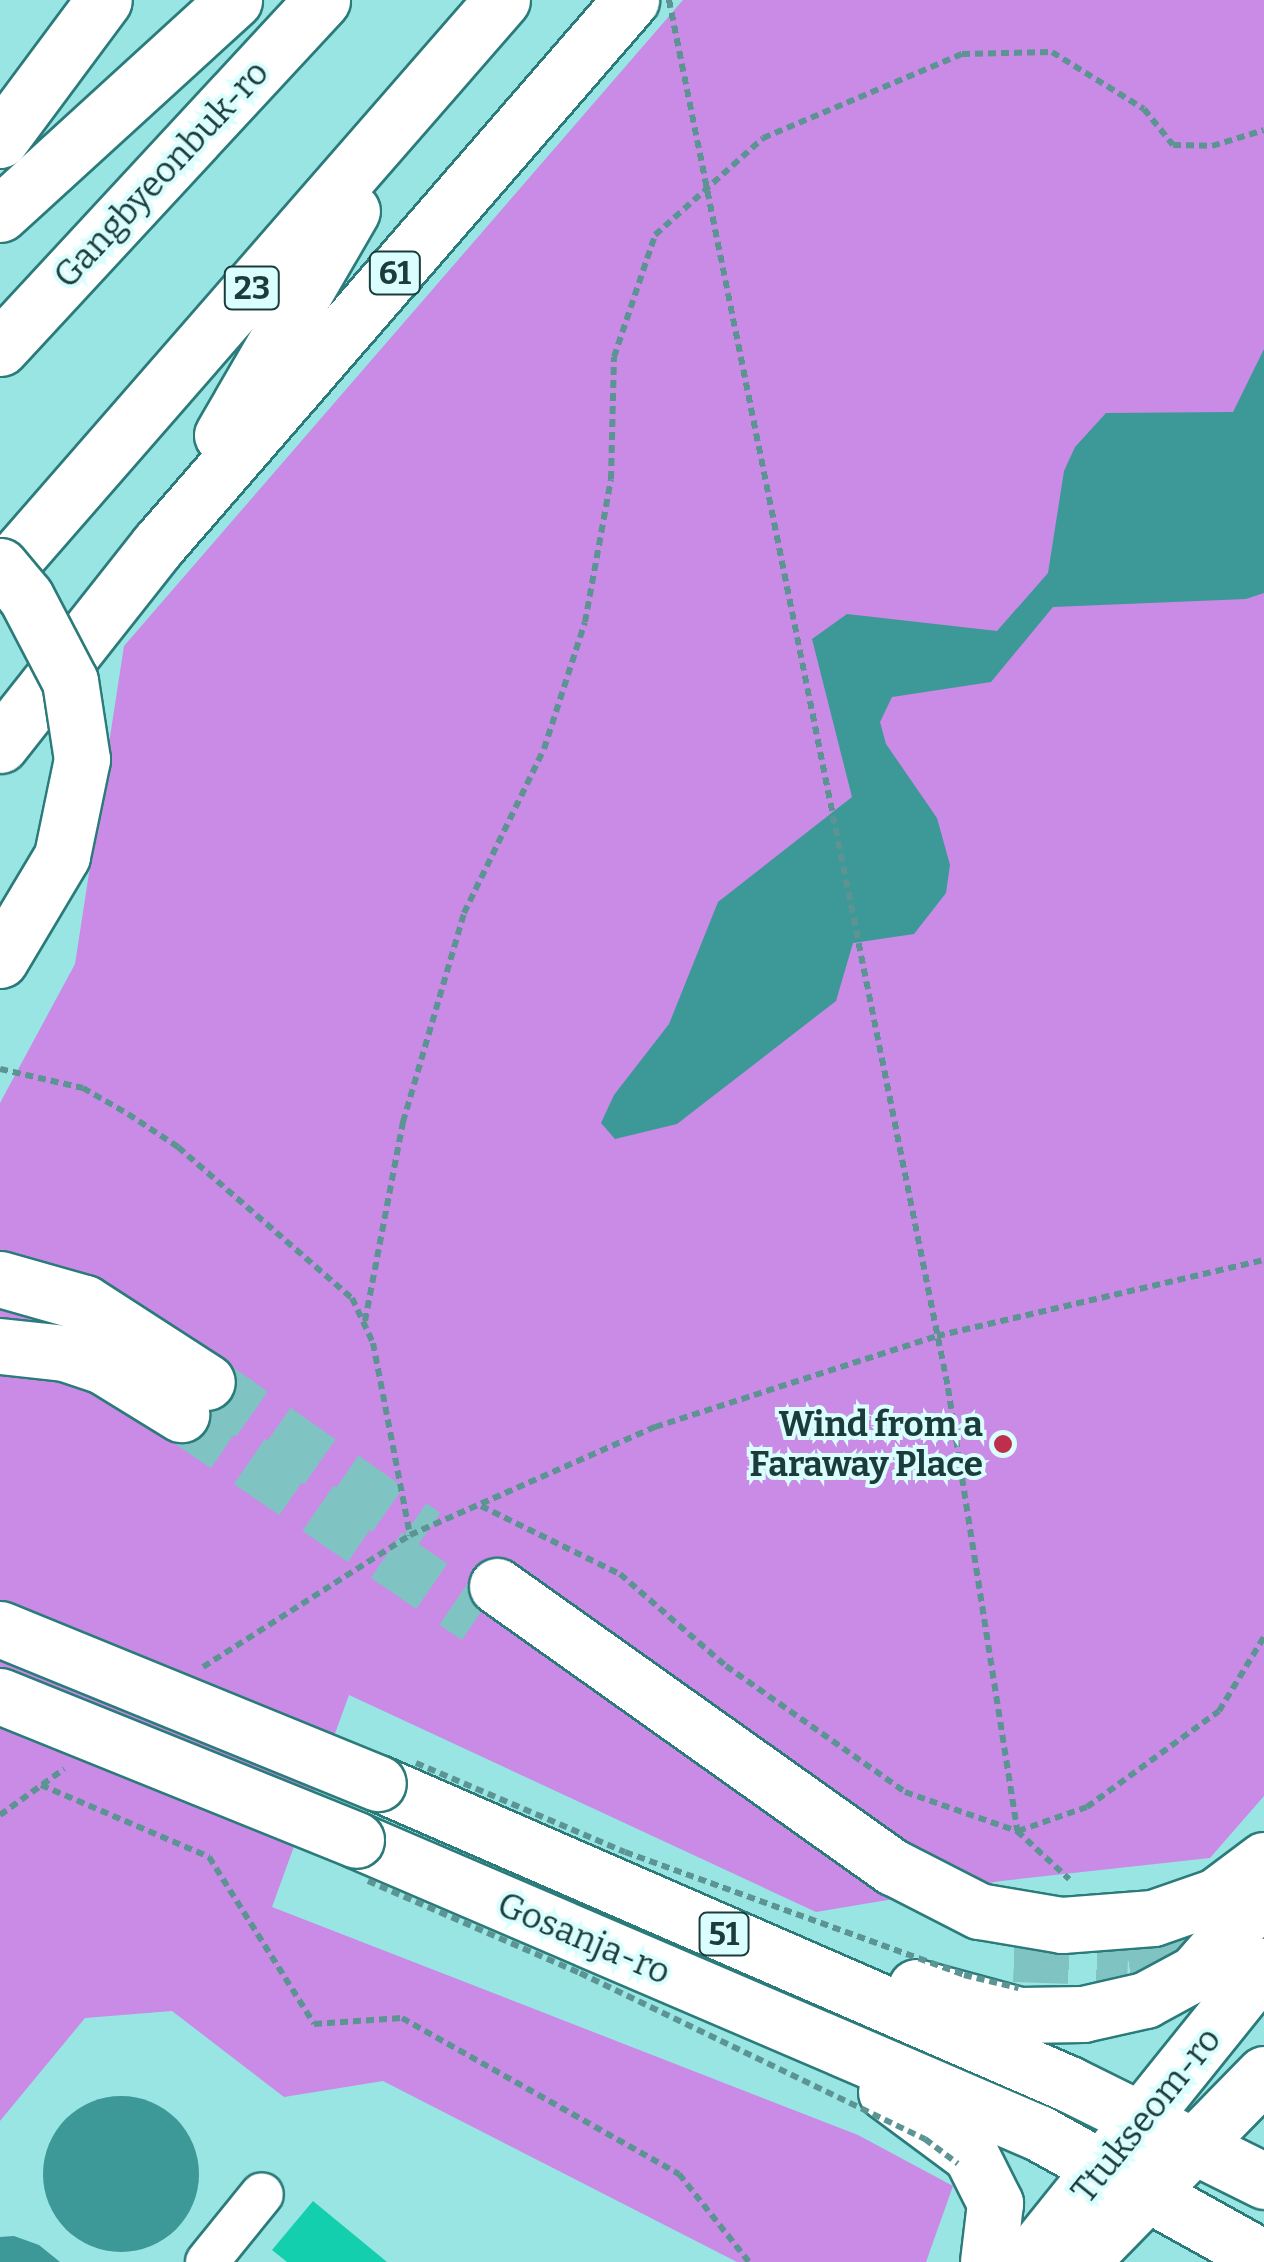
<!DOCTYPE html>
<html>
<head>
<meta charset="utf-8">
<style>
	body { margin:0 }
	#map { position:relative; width:1264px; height:2262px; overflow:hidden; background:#98e5e4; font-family:Bitter,serif }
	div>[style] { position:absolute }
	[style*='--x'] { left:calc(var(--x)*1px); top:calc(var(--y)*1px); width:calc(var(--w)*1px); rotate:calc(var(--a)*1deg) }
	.forest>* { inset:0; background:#c98be5 }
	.water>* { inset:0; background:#3d9898 }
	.round { border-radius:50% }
	.building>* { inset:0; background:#13cfad }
	.highway-tunnel>* { height:55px; margin-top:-27.5px; transform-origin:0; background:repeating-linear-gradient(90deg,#7fc3c2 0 55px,transparent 0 83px) }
	.path>* { height:6px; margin-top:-3px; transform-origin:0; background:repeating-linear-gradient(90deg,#5c9393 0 8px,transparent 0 13px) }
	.roads { filter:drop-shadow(2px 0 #2b7b7a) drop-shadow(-2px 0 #2b7b7a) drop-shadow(0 2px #2b7b7a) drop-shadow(0 -2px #2b7b7a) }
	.minor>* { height:42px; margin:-21px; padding:0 21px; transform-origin:21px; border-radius:21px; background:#fff }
	.major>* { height:55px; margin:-27.5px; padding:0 27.5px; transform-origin:27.5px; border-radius:27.5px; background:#fff }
	.highway>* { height:55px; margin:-27.5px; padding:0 27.5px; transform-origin:27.5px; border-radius:27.5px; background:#fff }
	.path-bridge>* { height:6px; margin-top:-3px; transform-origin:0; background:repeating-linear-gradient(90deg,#5c9393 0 8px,transparent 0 13px) }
	.bridges { filter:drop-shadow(2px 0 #2b7b7a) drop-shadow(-2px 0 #2b7b7a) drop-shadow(0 2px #2b7b7a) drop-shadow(0 -2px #2b7b7a) }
	.major-bridge>* { height:55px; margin:-27.5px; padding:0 27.5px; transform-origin:27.5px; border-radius:27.5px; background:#fff }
	.highway-bridge>* { height:55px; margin:-27.5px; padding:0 27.5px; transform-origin:27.5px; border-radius:27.5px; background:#fff }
	.dots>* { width:28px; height:28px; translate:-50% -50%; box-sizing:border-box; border:5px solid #dafefe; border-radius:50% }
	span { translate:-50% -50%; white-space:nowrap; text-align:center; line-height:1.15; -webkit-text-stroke:8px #dafefe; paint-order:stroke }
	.shield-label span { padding:2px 8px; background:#dafefe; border:2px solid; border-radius:8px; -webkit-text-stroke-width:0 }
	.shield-label { font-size:32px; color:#1c3c3c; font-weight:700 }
	.street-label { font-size:35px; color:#1c3c3c }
	.poi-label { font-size:35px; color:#1c3c3c; font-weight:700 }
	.right { translate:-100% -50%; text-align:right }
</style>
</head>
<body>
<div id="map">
	<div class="forest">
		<div style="clip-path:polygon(683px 0,1264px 0,1264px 1796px,1210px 1858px,1001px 1881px,816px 1912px,349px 1695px,272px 1907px,858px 2135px,953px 2186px,926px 2262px,737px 2262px,383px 2081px,284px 2097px,172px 2011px,85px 2018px,0 2121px,0 1103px,75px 964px,124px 646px)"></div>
	</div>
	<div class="water">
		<div style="clip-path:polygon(1264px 349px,1264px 593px,1246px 599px,1053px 607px,991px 682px,892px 697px,880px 722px,886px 744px,937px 818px,950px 865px,946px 893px,914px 934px,853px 943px,836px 1001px,677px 1124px,615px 1139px,601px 1123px,614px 1095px,669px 1024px,718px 902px,852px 797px,812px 639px,847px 614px,997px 631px,1048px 573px,1064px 471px,1075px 447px,1106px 413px,1233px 412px)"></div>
		<div class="round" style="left:43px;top:2096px;width:156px;height:156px"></div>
		<div style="clip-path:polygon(14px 2236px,39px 2245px,60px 2262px,0 2262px,0 2237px)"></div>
	</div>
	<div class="building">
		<div style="clip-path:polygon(313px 2201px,387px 2262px,287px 2262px,272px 2250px)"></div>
	</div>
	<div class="highway-tunnel">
		<div style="--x:207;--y:1382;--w:266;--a:35.1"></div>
		<div style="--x:181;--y:1414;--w:359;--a:34.4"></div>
		<div style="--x:1014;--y:1954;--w:114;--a:2"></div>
		<div style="--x:1128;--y:1958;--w:56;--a:-8.3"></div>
		<div style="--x:1183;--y:1950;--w:67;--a:-18.2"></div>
	</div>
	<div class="path">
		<div style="--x:0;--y:1069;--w:85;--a:12.9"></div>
		<div style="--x:83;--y:1088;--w:52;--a:30"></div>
		<div style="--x:128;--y:1114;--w:60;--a:33.4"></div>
		<div style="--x:178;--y:1147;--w:230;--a:41"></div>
		<div style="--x:352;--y:1298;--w:50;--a:65"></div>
		<div style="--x:373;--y:1343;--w:196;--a:79.1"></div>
		<div style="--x:365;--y:1321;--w:203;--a:-79.2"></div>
		<div style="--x:403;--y:1122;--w:218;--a:-73.7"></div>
		<div style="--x:464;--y:913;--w:182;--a:-64"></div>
		<div style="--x:544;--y:749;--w:133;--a:-72.1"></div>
		<div style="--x:585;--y:622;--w:145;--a:-79.7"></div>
		<div style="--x:611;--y:479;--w:122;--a:-88.6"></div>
		<div style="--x:614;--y:357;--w:129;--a:-71.4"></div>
		<div style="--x:655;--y:235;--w:145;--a:-41.9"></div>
		<div style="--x:763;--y:138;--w:216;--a:-22.9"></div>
		<div style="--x:962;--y:54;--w:90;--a:-1.3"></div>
		<div style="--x:1052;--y:52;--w:108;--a:31.8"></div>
		<div style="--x:1144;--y:109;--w:46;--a:51.1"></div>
		<div style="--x:1173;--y:145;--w:39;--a:1"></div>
		<div style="--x:1212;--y:146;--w:54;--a:-17.1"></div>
		<div style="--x:948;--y:1388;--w:448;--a:81.1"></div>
		<div style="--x:1017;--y:1831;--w:71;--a:42.7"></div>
		<div style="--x:481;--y:1506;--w:155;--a:26.1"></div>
		<div style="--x:620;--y:1574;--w:140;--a:41"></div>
		<div style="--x:726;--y:1666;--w:219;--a:35.1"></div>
		<div style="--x:905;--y:1792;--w:119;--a:19.2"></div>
		<div style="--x:203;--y:1667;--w:246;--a:-32.5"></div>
		<div style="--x:410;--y:1535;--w:268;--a:-23.8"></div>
		<div style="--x:655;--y:1427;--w:296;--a:-17.9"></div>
		<div style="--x:937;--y:1336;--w:336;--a:-13.1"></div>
		<div style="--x:41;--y:1785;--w:183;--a:23.2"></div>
		<div style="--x:209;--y:1857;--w:197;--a:57.8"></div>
		<div style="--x:314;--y:2024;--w:88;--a:-3.9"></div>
		<div style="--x:402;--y:2018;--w:318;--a:29.4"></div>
		<div style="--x:679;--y:2174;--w:112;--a:51.5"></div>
		<div style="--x:0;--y:1815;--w:79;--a:-35.7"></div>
		<div style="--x:1018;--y:1831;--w:73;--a:-19.2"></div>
		<div style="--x:1087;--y:1807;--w:163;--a:-36"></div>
		<div style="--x:1219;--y:1711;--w:87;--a:-58.7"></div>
	</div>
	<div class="roads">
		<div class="minor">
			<div style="--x:207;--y:2262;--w:87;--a:-51"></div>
		</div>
		<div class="major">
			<div style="--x:378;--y:1783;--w:754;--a:23.54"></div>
			<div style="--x:1069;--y:2084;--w:218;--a:26.4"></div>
			<div style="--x:356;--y:1840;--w:743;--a:23.22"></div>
			<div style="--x:1039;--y:2133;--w:257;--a:29.1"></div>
			<div style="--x:916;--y:1987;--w:107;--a:15.2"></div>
			<div style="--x:1019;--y:2015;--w:64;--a:-0.9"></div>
			<div style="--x:1083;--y:2014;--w:64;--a:-12.7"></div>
			<div style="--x:1145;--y:2000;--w:57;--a:-28.4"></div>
			<div style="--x:1195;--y:1973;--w:105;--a:-48.9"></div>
			<div style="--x:886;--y:2092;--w:106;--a:36.5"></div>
			<div style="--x:971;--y:2155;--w:54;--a:63.4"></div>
			<div style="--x:995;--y:2203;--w:59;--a:96.8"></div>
			<div style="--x:1026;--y:2262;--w:380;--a:-51.2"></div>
			<div style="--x:1080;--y:2262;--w:263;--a:-45.6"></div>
		</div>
		<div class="highway">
			<div style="--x:0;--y:140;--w:174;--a:-53.4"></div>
			<div style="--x:0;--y:214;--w:317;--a:-42.4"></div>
			<div style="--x:0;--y:348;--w:474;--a:-47.2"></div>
			<div style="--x:222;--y:435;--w:259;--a:-59.9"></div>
			<div style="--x:0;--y:576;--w:764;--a:-48.93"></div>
			<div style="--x:0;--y:745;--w:255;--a:-51.7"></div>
			<div style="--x:158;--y:545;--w:722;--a:-49.05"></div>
			<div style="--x:0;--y:1279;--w:88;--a:15.8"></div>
			<div style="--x:85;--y:1303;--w:145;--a:32.9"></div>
			<div style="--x:0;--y:1346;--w:64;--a:6.2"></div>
			<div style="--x:64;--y:1353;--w:41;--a:18.4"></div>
			<div style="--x:103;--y:1366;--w:92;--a:31.6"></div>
			<div style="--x:497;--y:1586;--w:486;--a:35.4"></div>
			<div style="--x:893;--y:1867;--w:97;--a:27.1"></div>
			<div style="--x:979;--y:1911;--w:84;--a:9.6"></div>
			<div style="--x:1062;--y:1925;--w:91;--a:-4.4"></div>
			<div style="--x:1153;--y:1918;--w:67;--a:-19.2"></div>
			<div style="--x:1216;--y:1896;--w:60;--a:-36.9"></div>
		</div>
	</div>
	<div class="path-bridge">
		<div style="--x:669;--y:0;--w:1416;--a:78.63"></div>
		<div style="--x:416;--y:1763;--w:227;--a:23.1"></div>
		<div style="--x:625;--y:1852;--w:361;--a:19.9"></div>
		<div style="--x:964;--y:1975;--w:56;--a:13.5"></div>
		<div style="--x:368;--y:1881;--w:231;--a:23.5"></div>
		<div style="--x:580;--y:1973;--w:383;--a:25.7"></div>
		<div style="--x:925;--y:2139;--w:41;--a:37.1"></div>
	</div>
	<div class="bridges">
		<div class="major-bridge">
			<div style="--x:0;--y:1629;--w:408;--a:22.2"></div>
			<div style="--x:0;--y:1696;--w:384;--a:22"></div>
		</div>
		<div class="highway-bridge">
			<div style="--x:0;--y:566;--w:40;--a:50"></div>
			<div style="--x:26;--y:597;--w:95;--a:62.4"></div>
			<div style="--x:70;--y:681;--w:79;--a:81.3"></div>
			<div style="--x:82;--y:759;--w:99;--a:101.7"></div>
			<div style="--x:62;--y:856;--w:121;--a:120.8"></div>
		</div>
	</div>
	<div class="dots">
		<div style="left:1003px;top:1444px;background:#bf2e4b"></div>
	</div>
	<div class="shield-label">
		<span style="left:395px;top:273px">61</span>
		<span style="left:252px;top:288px">23</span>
		<span style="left:724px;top:1934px">51</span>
	</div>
	<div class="street-label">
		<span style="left:161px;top:174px;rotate:-47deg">Gangbyeonbuk-ro</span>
		<span style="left:584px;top:1938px;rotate:23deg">Gosanja-ro</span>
		<span style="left:1146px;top:2115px;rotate:-51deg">Ttukseom-ro</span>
	</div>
	<div class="poi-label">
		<span class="right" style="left:983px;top:1444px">Wind from a<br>Faraway Place</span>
	</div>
</div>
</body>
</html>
